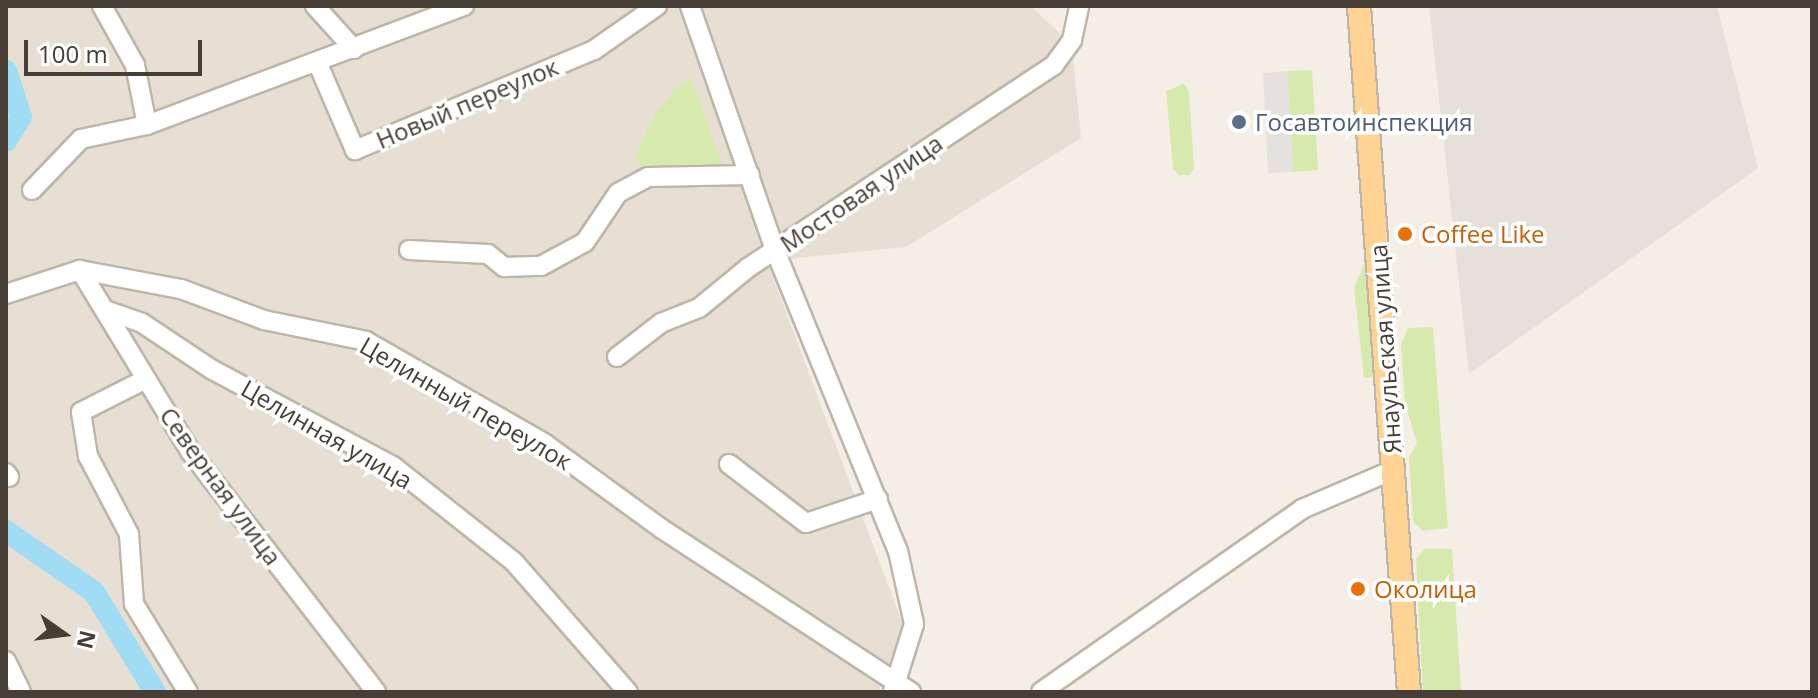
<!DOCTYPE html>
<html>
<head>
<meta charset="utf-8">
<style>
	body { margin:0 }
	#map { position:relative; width:1818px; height:698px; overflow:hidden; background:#f4eee6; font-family:"Open Sans",sans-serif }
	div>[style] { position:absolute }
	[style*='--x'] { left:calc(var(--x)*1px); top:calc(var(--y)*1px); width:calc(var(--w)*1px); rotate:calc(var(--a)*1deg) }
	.residential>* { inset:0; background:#e8dfd4 }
	.industrial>* { inset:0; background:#e6e0db }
	.green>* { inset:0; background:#d6eaad }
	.parking>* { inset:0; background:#e5e1de }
	.river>* { height:22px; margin:-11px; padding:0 11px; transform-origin:11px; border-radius:11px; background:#a0dcf4 }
	.roads { filter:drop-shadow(2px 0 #c0b5a8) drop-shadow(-2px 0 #c0b5a8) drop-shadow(0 2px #c0b5a8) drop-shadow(0 -2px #c0b5a8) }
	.minor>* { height:18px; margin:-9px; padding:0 9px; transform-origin:9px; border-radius:9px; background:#fff }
	.major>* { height:22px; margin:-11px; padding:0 11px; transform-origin:11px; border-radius:11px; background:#ffd394 }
	.dots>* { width:22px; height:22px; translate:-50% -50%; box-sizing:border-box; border:4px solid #fff; border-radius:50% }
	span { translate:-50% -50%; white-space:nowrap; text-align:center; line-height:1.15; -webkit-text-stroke:7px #fff; paint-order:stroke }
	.street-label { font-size:24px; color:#473e35 }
	.service-label { font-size:24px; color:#4e5e75 }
	.left { translate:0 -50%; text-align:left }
	.food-label { font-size:24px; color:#c56008 }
	.frame { position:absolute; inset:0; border:8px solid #473e35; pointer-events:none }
	.north { position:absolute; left:24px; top:594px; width:80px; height:80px; -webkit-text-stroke:6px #fff; paint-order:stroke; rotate:104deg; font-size:22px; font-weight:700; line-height:32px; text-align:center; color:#473e35 }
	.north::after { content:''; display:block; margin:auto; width:28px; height:36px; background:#473e35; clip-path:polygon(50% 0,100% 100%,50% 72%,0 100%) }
	.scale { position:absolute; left:24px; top:40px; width:178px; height:36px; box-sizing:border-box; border:4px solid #473e35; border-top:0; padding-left:10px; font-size:24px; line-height:28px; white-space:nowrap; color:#473e35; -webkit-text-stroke:6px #fff; paint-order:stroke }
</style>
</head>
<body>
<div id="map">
	<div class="residential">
		<div style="clip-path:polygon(6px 6px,1031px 6px,1072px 45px,1081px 138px,906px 247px,767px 261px,906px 633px,878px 692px,6px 692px)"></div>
	</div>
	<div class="industrial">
		<div style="clip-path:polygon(1429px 6px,1717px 6px,1758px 168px,1469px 374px)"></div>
	</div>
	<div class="green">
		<div style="clip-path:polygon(1312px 70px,1318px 170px,1293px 172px,1287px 71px)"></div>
		<div style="clip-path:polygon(691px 77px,724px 170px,642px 171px,636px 156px,651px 120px,678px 85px)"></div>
		<div style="clip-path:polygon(1184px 84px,1189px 92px,1194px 168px,1190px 175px,1179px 175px,1173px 169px,1166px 91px)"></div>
		<div style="clip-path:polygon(1367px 257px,1374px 377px,1364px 378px,1354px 288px)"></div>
		<div style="clip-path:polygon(1433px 327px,1448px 528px,1423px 531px,1413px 522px,1409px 457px,1417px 443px,1405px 404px,1401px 345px,1408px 328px)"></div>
		<div style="clip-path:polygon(1425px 549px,1452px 549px,1461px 692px,1423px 692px,1416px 558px)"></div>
	</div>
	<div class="parking">
		<div style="clip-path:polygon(1287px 71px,1293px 172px,1268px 173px,1263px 73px)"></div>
	</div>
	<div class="river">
		<div style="--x:6;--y:71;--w:48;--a:71.9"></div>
		<div style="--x:21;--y:117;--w:28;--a:122"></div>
		<div style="--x:6;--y:531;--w:107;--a:34.7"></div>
		<div style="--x:94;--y:592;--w:117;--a:58.6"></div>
	</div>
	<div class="roads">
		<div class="minor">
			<div style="--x:102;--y:6;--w:68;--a:60.8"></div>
			<div style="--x:135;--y:65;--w:61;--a:78.7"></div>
			<div style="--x:315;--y:6;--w:58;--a:47.8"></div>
			<div style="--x:690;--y:6;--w:258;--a:70.8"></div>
			<div style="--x:775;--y:250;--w:325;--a:67.8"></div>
			<div style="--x:898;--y:551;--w:75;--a:77.6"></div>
			<div style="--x:914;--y:624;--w:70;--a:107.4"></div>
			<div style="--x:318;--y:64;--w:94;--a:66.7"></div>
			<div style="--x:355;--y:150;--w:259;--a:-22.7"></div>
			<div style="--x:594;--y:50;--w:77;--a:-34.9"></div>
			<div style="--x:32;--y:190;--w:71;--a:-46.1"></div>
			<div style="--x:81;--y:139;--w:67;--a:-12"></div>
			<div style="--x:147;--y:125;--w:339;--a:-20.6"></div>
			<div style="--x:409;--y:250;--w:79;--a:2.9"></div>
			<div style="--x:488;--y:254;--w:21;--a:39"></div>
			<div style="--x:504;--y:267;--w:37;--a:-2"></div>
			<div style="--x:541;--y:266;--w:50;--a:-28.6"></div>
			<div style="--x:585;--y:242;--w:59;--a:-56"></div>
			<div style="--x:618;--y:193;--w:34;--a:-28"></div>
			<div style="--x:648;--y:177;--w:102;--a:-1.1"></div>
			<div style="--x:80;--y:270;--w:212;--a:58.7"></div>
			<div style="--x:190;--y:451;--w:304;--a:52.3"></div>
			<div style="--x:6;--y:294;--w:78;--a:-18"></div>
			<div style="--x:80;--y:270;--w:103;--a:10.7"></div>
			<div style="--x:181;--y:289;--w:89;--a:20.5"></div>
			<div style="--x:264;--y:320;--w:104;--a:11.6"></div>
			<div style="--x:366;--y:341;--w:205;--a:29.8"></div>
			<div style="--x:544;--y:443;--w:146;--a:36.1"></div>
			<div style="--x:662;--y:529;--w:298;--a:33.2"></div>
			<div style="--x:105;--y:310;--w:39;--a:19"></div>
			<div style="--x:142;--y:323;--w:83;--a:33.7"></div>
			<div style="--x:211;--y:369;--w:206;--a:28.1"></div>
			<div style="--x:393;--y:466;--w:154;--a:38.4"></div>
			<div style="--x:514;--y:562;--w:173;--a:48.8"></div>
			<div style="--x:617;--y:357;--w:56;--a:-37.7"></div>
			<div style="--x:661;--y:323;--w:41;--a:-21.5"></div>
			<div style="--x:699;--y:308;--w:65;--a:-39.4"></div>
			<div style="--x:749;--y:267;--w:366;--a:-33.5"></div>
			<div style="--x:1054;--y:65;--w:31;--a:-54"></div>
			<div style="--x:1072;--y:40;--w:35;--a:-78"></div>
			<div style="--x:146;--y:379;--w:73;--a:153.1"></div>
			<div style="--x:81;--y:412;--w:45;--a:81"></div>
			<div style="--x:88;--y:456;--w:88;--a:62.3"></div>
			<div style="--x:129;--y:534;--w:70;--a:85.9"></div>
			<div style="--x:134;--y:604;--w:103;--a:58.5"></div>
			<div style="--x:729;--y:464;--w:97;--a:37.5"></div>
			<div style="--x:806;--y:523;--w:76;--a:-18.4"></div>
			<div style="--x:6;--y:473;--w:5;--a:53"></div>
			<div style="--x:6;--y:661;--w:34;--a:64"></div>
			<div style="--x:1041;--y:692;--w:319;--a:-35"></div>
			<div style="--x:1302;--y:509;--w:99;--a:-23.2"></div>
		</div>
		<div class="major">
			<div style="--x:1359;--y:6;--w:688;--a:85.83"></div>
		</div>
	</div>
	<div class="dots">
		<div style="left:1239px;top:122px;background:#5c6f8a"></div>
		<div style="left:1405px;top:234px;background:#e8710a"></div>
		<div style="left:1358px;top:589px;background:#e8710a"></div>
	</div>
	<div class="street-label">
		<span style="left:467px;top:103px;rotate:-23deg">Новый переулок</span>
		<span style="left:861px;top:193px;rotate:-34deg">Мостовая улица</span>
		<span style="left:1385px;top:349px;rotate:-94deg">Янаульская улица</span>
		<span style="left:466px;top:403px;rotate:30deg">Целинный переулок</span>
		<span style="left:327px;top:434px;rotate:30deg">Целинная улица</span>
		<span style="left:221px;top:486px;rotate:54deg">Северная улица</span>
	</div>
	<div class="service-label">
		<span class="left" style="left:1255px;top:122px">Госавтоинспекция</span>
	</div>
	<div class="food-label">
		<span class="left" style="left:1421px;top:234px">Coffee Like</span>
		<span class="left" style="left:1374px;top:589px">Околица</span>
	</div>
	<div class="frame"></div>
	<div class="north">N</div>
	<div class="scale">100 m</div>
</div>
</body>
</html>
